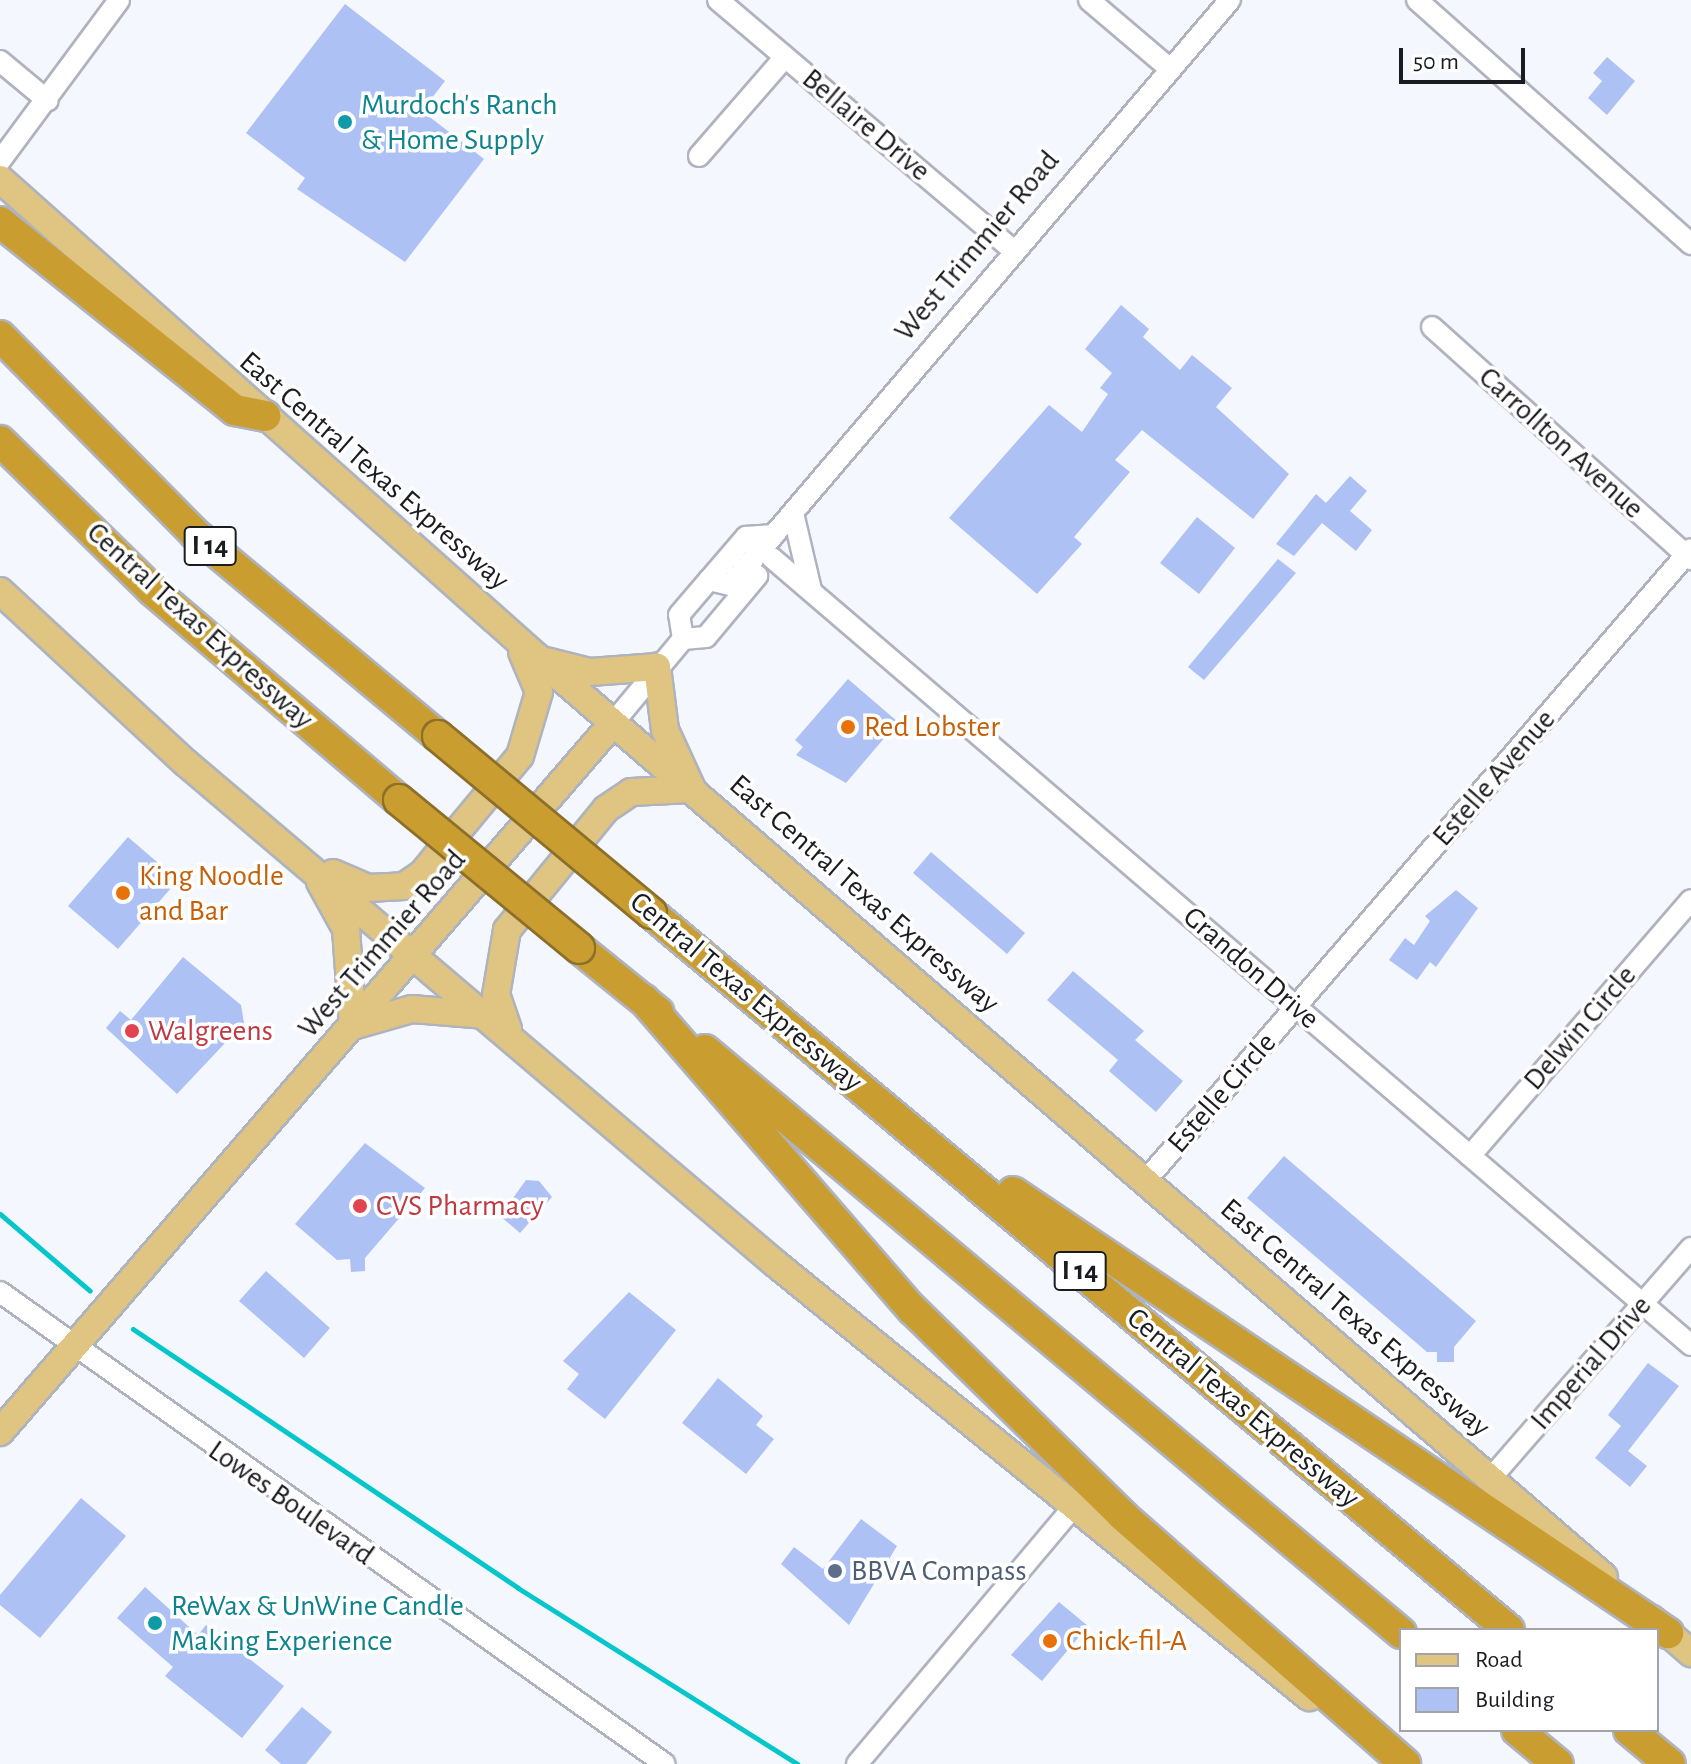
<!DOCTYPE html>
<html>
<head>
<meta charset="utf-8">
<style>
	body { margin:0 }
	#map { position:relative; width:1691px; height:1764px; overflow:hidden; background:#f4f7fe; font-family:"Alegreya Sans",sans-serif }
	div>[style] { position:absolute }
	[style*='--x'] { left:calc(var(--x)*1px); top:calc(var(--y)*1px); width:calc(var(--w)*1px); rotate:calc(var(--a)*1deg) }
	.stream>* { height:5px; margin:-2.5px; padding:0 2.5px; transform-origin:2.5px; border-radius:2.5px; background:#06c6cb }
	.building>* { inset:0; background:#adc1f5 }
	.roads { filter:drop-shadow(2px 0 #afb3bd) drop-shadow(-2px 0 #afb3bd) drop-shadow(0 2px #afb3bd) drop-shadow(0 -2px #afb3bd) }
	.minor>* { height:20px; margin:-10px; padding:0 10px; transform-origin:10px; border-radius:10px; background:#fff }
	.major>* { height:26px; margin:-13px; padding:0 13px; transform-origin:13px; border-radius:13px; background:#dfc482 }
	.highway>* { height:30px; margin:-15px; padding:0 15px; transform-origin:15px; border-radius:15px; background:#c99d2f }
	.bridges { filter:drop-shadow(2px 0 #8c702a) drop-shadow(-2px 0 #8c702a) drop-shadow(0 2px #8c702a) drop-shadow(0 -2px #8c702a) }
	.highway-bridge>* { height:30px; margin:-15px; padding:0 15px; transform-origin:15px; border-radius:15px; background:#c99d2f }
	.dots>* { width:22px; height:22px; translate:-50% -50%; box-sizing:border-box; border:4px solid #fff; border-radius:50% }
	span { translate:-50% -50%; white-space:nowrap; text-align:center; line-height:1.15; -webkit-text-stroke:7px #fff; paint-order:stroke }
	.shield-label span { padding:2px 6px; background:#fff; border:2px solid; border-radius:6px; -webkit-text-stroke-width:0 }
	.shield-label { font-size:28px; color:#1b1c20; font-weight:700 }
	.culture-label { font-size:30px; color:#0d838f }
	.left { translate:0 -50%; text-align:left }
	.street-label { font-size:30px; color:#1b1c20 }
	.food-label { font-size:30px; color:#c56008 }
	.health-label { font-size:30px; color:#be3a42 }
	.service-label { font-size:30px; color:#4e5e75 }
	.legend { position:absolute; left:1399px; top:1628px; width:260px; height:104px; box-sizing:border-box; background:#fff; border:2px solid #a4a4a6; margin:0; padding:10px 14px; list-style:none; font-size:24px; color:#1b1c20 }
	.legend li { display:flex; align-items:center; gap:16px; height:40px }
	.legend b { width:40px; border:2px solid #a4a4a6 }
	.scale { position:absolute; left:1399px; top:48px; width:126px; height:36px; box-sizing:border-box; border:4px solid #1b1c20; border-top:0; padding-left:10px; font-size:24px; line-height:28px; white-space:nowrap; color:#1b1c20; -webkit-text-stroke:6px #fff; paint-order:stroke }
</style>
</head>
<body>
<div id="map">
	<div class="stream">
		<div style="--x:0;--y:1214;--w:118;--a:40.5"></div>
		<div style="--x:133;--y:1329;--w:464;--a:33.9"></div>
		<div style="--x:518;--y:1588;--w:330;--a:32.2"></div>
	</div>
	<div class="building">
		<div style="clip-path:polygon(345px 4px,445px 81px,422px 111px,484px 159px,405px 262px,297px 189px,305px 178px,246px 133px)"></div>
		<div style="clip-path:polygon(1607px 57px,1635px 81px,1607px 115px,1588px 98px,1602px 81px,1593px 73px)"></div>
		<div style="clip-path:polygon(1121px 305px,1149px 329px,1143px 337px,1180px 370px,1192px 355px,1232px 388px,1216px 407px,1289px 474px,1253px 519px,1142px 430px,1115px 460px,1130px 472px,1074px 537px,1082px 544px,1037px 594px,949px 518px,1049px 405px,1082px 432px,1108px 394px,1100px 388px,1112px 373px,1085px 349px)"></div>
		<div style="clip-path:polygon(1350px 476px,1367px 491px,1350px 511px,1372px 530px,1356px 551px,1322px 523px,1294px 556px,1276px 544px,1316px 494px,1326px 503px)"></div>
		<div style="clip-path:polygon(1197px 517px,1235px 548px,1199px 594px,1160px 563px)"></div>
		<div style="clip-path:polygon(1278px 559px,1296px 573px,1204px 680px,1188px 667px)"></div>
		<div style="clip-path:polygon(848px 679px,898px 722px,846px 783px,796px 755px,803px 747px,795px 740px)"></div>
		<div style="clip-path:polygon(128px 837px,178px 880px,118px 949px,68px 906px)"></div>
		<div style="clip-path:polygon(931px 852px,1025px 933px,1007px 954px,913px 873px)"></div>
		<div style="clip-path:polygon(1456px 890px,1478px 908px,1436px 967px,1430px 962px,1417px 980px,1389px 960px,1405px 938px,1414px 945px,1430px 921px,1425px 916px)"></div>
		<div style="clip-path:polygon(183px 957px,241px 1005px,244px 1023px,177px 1094px,106px 1028px,120px 1011px,131px 1020px)"></div>
		<div style="clip-path:polygon(1073px 971px,1144px 1031px,1135px 1040px,1183px 1081px,1156px 1112px,1109px 1071px,1118px 1060px,1047px 1000px)"></div>
		<div style="clip-path:polygon(365px 1143px,425px 1188px,365px 1258px,365px 1271px,351px 1272px,350px 1259px,337px 1260px,295px 1224px)"></div>
		<div style="clip-path:polygon(1284px 1156px,1476px 1321px,1454px 1347px,1454px 1362px,1437px 1362px,1437px 1352px,1427px 1352px,1247px 1198px)"></div>
		<div style="clip-path:polygon(526px 1180px,539px 1181px,552px 1197px,520px 1233px,500px 1216px)"></div>
		<div style="clip-path:polygon(266px 1271px,330px 1328px,304px 1358px,239px 1301px)"></div>
		<div style="clip-path:polygon(629px 1292px,676px 1330px,605px 1419px,567px 1389px,579px 1374px,563px 1361px)"></div>
		<div style="clip-path:polygon(1648px 1363px,1679px 1386px,1628px 1451px,1647px 1466px,1630px 1487px,1595px 1458px,1621px 1426px,1608px 1415px)"></div>
		<div style="clip-path:polygon(718px 1378px,763px 1416px,756px 1425px,774px 1439px,746px 1474px,682px 1423px)"></div>
		<div style="clip-path:polygon(81px 1498px,126px 1536px,40px 1638px,0 1605px,0 1595px)"></div>
		<div style="clip-path:polygon(861px 1519px,897px 1546px,849px 1625px,781px 1564px,794px 1547px,823px 1569px)"></div>
		<div style="clip-path:polygon(145px 1587px,198px 1635px,206px 1625px,284px 1686px,242px 1738px,165px 1676px,173px 1667px,117px 1618px)"></div>
		<div style="clip-path:polygon(1059px 1602px,1088px 1626px,1042px 1681px,1011px 1655px)"></div>
		<div style="clip-path:polygon(302px 1707px,332px 1732px,306px 1764px,281px 1764px,265px 1750px)"></div>
	</div>
	<div class="roads">
		<div class="minor">
			<div style="--x:718;--y:0;--w:388;--a:40.3"></div>
			<div style="--x:1089;--y:0;--w:106;--a:40.4"></div>
			<div style="--x:1417;--y:0;--w:367;--a:41.7"></div>
			<div style="--x:0;--y:61;--w:62;--a:39.8"></div>
			<div style="--x:699;--y:156;--w:131;--a:-49"></div>
			<div style="--x:0;--y:161;--w:200;--a:-53.5"></div>
			<div style="--x:1432;--y:327;--w:348;--a:41.9"></div>
			<div style="--x:793;--y:513;--w:79;--a:76.8"></div>
			<div style="--x:772;--y:558;--w:1210;--a:40.58"></div>
			<div style="--x:709;--y:580;--w:23;--a:13"></div>
			<div style="--x:731;--y:585;--w:769;--a:-49.54"></div>
			<div style="--x:683;--y:639;--w:24;--a:-99"></div>
			<div style="--x:679;--y:615;--w:46;--a:-49.4"></div>
			<div style="--x:709;--y:580;--w:57;--a:-49.3"></div>
			<div style="--x:746;--y:537;--w:28;--a:-4"></div>
			<div style="--x:613;--y:723;--w:109;--a:-50.2"></div>
			<div style="--x:683;--y:639;--w:23;--a:-5"></div>
			<div style="--x:706;--y:637;--w:80;--a:-50.1"></div>
			<div style="--x:1470;--y:1156;--w:338;--a:-49.2"></div>
			<div style="--x:1147;--y:1179;--w:832;--a:-49.19"></div>
			<div style="--x:0;--y:1292;--w:815;--a:35.37"></div>
			<div style="--x:1491;--y:1478;--w:305;--a:-49"></div>
			<div style="--x:857;--y:1764;--w:334;--a:-49.9"></div>
		</div>
		<div class="major">
			<div style="--x:0;--y:179;--w:720;--a:41.68"></div>
			<div style="--x:538;--y:658;--w:1407;--a:40.76"></div>
			<div style="--x:0;--y:591;--w:253;--a:42.8"></div>
			<div style="--x:186;--y:763;--w:774;--a:40.34"></div>
			<div style="--x:776;--y:1264;--w:687;--a:39.09"></div>
			<div style="--x:333;--y:873;--w:38;--a:23"></div>
			<div style="--x:368;--y:888;--w:36;--a:-3"></div>
			<div style="--x:404;--y:886;--w:22;--a:-34"></div>
			<div style="--x:422;--y:874;--w:153;--a:-50.3"></div>
			<div style="--x:520;--y:756;--w:67;--a:-73.5"></div>
			<div style="--x:539;--y:692;--w:43;--a:-113"></div>
			<div style="--x:320;--y:882;--w:54;--a:61"></div>
			<div style="--x:346;--y:929;--w:97;--a:85.9"></div>
			<div style="--x:356;--y:1025;--w:58;--a:-15.9"></div>
			<div style="--x:412;--y:1009;--w:74;--a:4.6"></div>
			<div style="--x:508;--y:1029;--w:36;--a:-109"></div>
			<div style="--x:496;--y:995;--w:66;--a:-80.4"></div>
			<div style="--x:507;--y:930;--w:156;--a:-50.7"></div>
			<div style="--x:606;--y:809;--w:30;--a:-34"></div>
			<div style="--x:631;--y:792;--w:61;--a:-2.8"></div>
			<div style="--x:692;--y:789;--w:65;--a:-114.6"></div>
			<div style="--x:665;--y:730;--w:64;--a:-97.2"></div>
			<div style="--x:657;--y:667;--w:67;--a:175.7"></div>
			<div style="--x:590;--y:672;--w:45;--a:-166"></div>
			<div style="--x:0;--y:1432;--w:937;--a:-49.15"></div>
			<div style="--x:1652;--y:1619;--w:52;--a:41.1"></div>
		</div>
		<div class="highway">
			<div style="--x:0;--y:222;--w:301;--a:38.7"></div>
			<div style="--x:235;--y:410;--w:31;--a:11"></div>
			<div style="--x:0;--y:336;--w:276;--a:45.4"></div>
			<div style="--x:194;--y:533;--w:317;--a:39.8"></div>
			<div style="--x:0;--y:441;--w:213;--a:44.4"></div>
			<div style="--x:152;--y:590;--w:324;--a:40.4"></div>
			<div style="--x:651;--y:913;--w:1118;--a:39.88"></div>
			<div style="--x:579;--y:948;--w:102;--a:39"></div>
			<div style="--x:644;--y:1000;--w:410;--a:49.1"></div>
			<div style="--x:913;--y:1310;--w:293;--a:44.4"></div>
			<div style="--x:1122;--y:1515;--w:377;--a:41.3"></div>
			<div style="--x:705;--y:1050;--w:908;--a:39.95"></div>
			<div style="--x:1013;--y:1192;--w:790;--a:33.95"></div>
			<div style="--x:1517;--y:1730;--w:53;--a:39.7"></div>
			<div style="--x:1629;--y:1730;--w:53;--a:39.7"></div>
		</div>
	</div>
	<div class="bridges">
		<div class="highway-bridge">
			<div style="--x:438;--y:736;--w:277;--a:39.7"></div>
			<div style="--x:399;--y:800;--w:233;--a:39.4"></div>
		</div>
	</div>
	<div class="dots">
		<div style="left:345px;top:122px;background:#0f9aa8"></div>
		<div style="left:848px;top:727px;background:#e8710a"></div>
		<div style="left:123px;top:893px;background:#e8710a"></div>
		<div style="left:132px;top:1031px;background:#e0444e"></div>
		<div style="left:360px;top:1206px;background:#e0444e"></div>
		<div style="left:835px;top:1571px;background:#5c6f8a"></div>
		<div style="left:155px;top:1623px;background:#0f9aa8"></div>
		<div style="left:1050px;top:1641px;background:#e8710a"></div>
	</div>
	<div class="shield-label">
		<span style="left:210px;top:546px">I 14</span>
		<span style="left:1080px;top:1271px">I 14</span>
	</div>
	<div class="culture-label">
		<span class="left" style="left:361px;top:122px">Murdoch's Ranch<br>&amp; Home Supply</span>
		<span class="left" style="left:171px;top:1623px">ReWax &amp; UnWine Candle<br>Making Experience</span>
	</div>
	<div class="street-label">
		<span style="left:866px;top:125px;rotate:40deg">Bellaire Drive</span>
		<span style="left:977px;top:246px;rotate:-50deg">West Trimmier Road</span>
		<span style="left:1561px;top:443px;rotate:42deg">Carrollton Avenue</span>
		<span style="left:374px;top:471px;rotate:41deg">East Central Texas Expressway</span>
		<span style="left:200px;top:626px;rotate:42deg">Central Texas Expressway</span>
		<span style="left:1494px;top:778px;rotate:-49deg">Estelle Avenue</span>
		<span style="left:864px;top:894px;rotate:41deg">East Central Texas Expressway</span>
		<span style="left:382px;top:944px;rotate:-49deg">West Trimmier Road</span>
		<span style="left:1251px;top:968px;rotate:41deg">Grandon Drive</span>
		<span style="left:746px;top:992px;rotate:40deg">Central Texas Expressway</span>
		<span style="left:1580px;top:1028px;rotate:-49deg">Delwin Circle</span>
		<span style="left:1222px;top:1093px;rotate:-49deg">Estelle Circle</span>
		<span style="left:1355px;top:1318px;rotate:41deg">East Central Texas Expressway</span>
		<span style="left:1591px;top:1363px;rotate:-49deg">Imperial Drive</span>
		<span style="left:1243px;top:1408px;rotate:40deg">Central Texas Expressway</span>
		<span style="left:291px;top:1503px;rotate:35deg">Lowes Boulevard</span>
	</div>
	<div class="food-label">
		<span class="left" style="left:864px;top:727px">Red Lobster</span>
		<span class="left" style="left:139px;top:893px">King Noodle<br>and Bar</span>
		<span class="left" style="left:1066px;top:1641px">Chick-fil-A</span>
	</div>
	<div class="health-label">
		<span class="left" style="left:148px;top:1031px">Walgreens</span>
		<span class="left" style="left:376px;top:1206px">CVS Pharmacy</span>
	</div>
	<div class="service-label">
		<span class="left" style="left:851px;top:1571px">BBVA Compass</span>
	</div>
	<ul class="legend">
	<li><b style="height:10px;background:#dfc482"></b>Road</li>
	<li><b style="height:22px;background:#adc1f5"></b>Building</li>
	</ul>
	<div class="scale">50 m</div>
</div>
</body>
</html>
